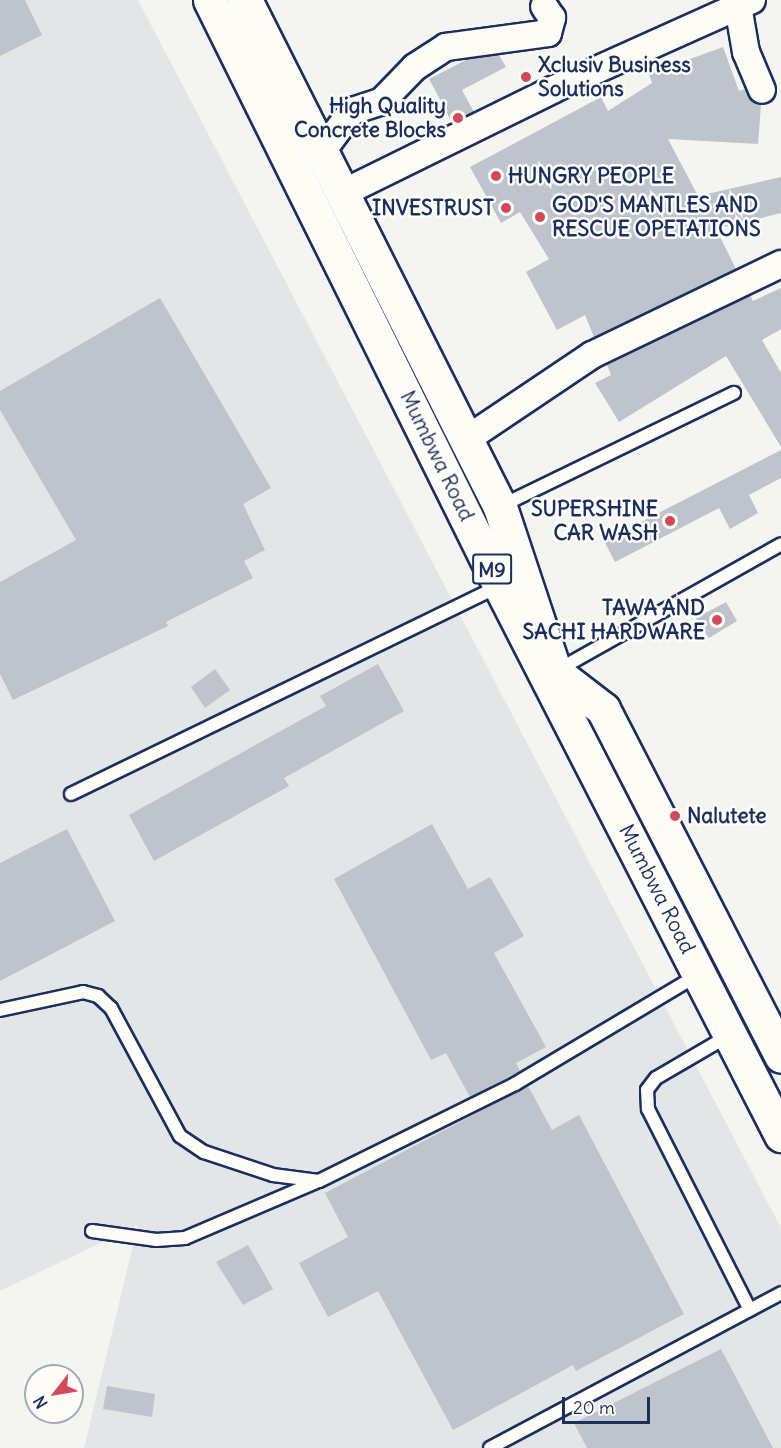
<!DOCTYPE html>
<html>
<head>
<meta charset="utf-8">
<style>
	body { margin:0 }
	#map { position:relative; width:781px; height:1448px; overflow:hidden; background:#f4f4f1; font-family:Delius,sans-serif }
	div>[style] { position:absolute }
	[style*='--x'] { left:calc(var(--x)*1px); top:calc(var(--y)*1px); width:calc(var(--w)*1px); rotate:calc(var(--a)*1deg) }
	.built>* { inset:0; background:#e4e5e6 }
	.building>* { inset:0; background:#bfc3cc }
	.roads { filter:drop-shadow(2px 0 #1b2f5e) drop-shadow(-2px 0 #1b2f5e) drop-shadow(0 2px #1b2f5e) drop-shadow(0 -2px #1b2f5e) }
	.service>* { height:12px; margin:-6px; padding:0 6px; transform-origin:6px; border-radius:6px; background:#fdfcf7 }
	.minor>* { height:26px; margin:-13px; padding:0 13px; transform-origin:13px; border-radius:13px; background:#fdfcf7 }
	.primary>* { height:33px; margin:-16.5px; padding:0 16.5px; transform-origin:16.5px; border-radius:16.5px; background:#fdfcf7 }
	.dots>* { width:16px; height:16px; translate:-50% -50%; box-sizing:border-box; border:3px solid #fdfcf7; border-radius:50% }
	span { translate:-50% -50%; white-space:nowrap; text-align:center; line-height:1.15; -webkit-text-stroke:5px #fdfcf7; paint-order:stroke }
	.shield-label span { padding:2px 4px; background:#fdfcf7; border:2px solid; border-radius:4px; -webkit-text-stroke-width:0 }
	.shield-label { font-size:20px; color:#1b2f5e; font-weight:700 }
	.poi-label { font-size:21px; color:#1b2f5e; font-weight:700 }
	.left { translate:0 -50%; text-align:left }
	.right { translate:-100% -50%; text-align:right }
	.street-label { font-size:21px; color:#1b2f5e }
	.north { position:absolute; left:24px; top:1364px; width:60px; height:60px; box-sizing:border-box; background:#fdfcf7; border:2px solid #a3aaba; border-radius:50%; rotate:239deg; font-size:16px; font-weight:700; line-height:24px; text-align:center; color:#1b2f5e }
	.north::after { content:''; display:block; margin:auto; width:21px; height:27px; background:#d1495b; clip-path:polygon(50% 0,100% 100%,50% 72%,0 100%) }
	.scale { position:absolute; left:562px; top:1397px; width:88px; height:27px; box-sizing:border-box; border:3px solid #1b2f5e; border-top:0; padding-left:8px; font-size:18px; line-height:21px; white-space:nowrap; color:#1b2f5e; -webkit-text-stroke:4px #fdfcf7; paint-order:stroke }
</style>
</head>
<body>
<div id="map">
	<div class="built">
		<div style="clip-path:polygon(0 0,138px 0,781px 1228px,781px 1448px,84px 1448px,138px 1225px,0 1291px)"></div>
	</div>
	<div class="building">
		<div style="clip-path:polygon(0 0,25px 0,42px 35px,0 56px)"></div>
		<div style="clip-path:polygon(723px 47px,739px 91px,745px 89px,753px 102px,761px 105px,758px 144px,668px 139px,698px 196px,781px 177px,781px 213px,716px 229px,736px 269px,594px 337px,585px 315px,557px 330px,526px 272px,549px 259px,520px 212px,501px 223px,470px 167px,601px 97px,608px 111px,652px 83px,649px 74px)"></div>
		<div style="clip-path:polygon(499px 55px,506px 67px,462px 90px,474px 112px,452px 122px,429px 79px,468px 59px)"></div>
		<div style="clip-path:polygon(781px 288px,781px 329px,762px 340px,781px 373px,781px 447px,726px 356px,619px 422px,595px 383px,611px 375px,607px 365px,750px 295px,753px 301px)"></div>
		<div style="clip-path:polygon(160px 298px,271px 488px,243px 504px,265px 550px,244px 561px,253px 578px,166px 622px,168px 626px,13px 700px,0 674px,0 582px,76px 540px,0 410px,0 391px)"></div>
		<div style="clip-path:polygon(781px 450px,781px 478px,749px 495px,758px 513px,730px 529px,719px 508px,615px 562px,604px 541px)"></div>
		<div style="clip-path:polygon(726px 602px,737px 621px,709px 638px,696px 618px)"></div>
		<div style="clip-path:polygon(378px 664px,404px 711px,284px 778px,289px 786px,154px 861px,129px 815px,326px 706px,320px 696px)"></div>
		<div style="clip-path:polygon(215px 669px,230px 690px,205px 708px,191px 687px)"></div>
		<div style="clip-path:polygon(432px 824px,468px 889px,490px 877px,524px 936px,494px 953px,546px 1047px,516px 1063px,520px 1071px,470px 1097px,446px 1053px,431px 1060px,334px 879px)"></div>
		<div style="clip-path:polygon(67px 829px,115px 921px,0 981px,0 863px)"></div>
		<div style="clip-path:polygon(528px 1086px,552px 1130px,579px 1115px,684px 1314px,576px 1371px,573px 1365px,453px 1430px,378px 1291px,328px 1317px,299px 1263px,348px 1237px,325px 1193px)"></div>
		<div style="clip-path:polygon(248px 1245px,273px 1289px,243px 1305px,216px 1262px)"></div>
		<div style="clip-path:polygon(721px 1349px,773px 1448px,587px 1448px,574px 1423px)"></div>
		<div style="clip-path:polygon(107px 1386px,155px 1394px,152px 1417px,103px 1409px)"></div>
	</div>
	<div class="roads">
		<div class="service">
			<div style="--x:501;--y:506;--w:259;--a:-25.9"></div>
			<div style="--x:556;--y:671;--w:258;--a:-29.4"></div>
			<div style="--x:71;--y:794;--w:476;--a:-25.9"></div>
			<div style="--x:0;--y:1010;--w:85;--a:-12.2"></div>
			<div style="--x:83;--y:992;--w:16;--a:15"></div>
			<div style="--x:98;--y:996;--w:18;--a:43"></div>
			<div style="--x:111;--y:1008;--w:145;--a:61.7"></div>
			<div style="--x:180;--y:1136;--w:29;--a:34"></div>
			<div style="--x:204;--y:1152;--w:73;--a:18.4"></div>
			<div style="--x:273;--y:1175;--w:46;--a:7.4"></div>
			<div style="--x:319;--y:1181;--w:219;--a:-26.3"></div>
			<div style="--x:515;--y:1084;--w:213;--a:-30.8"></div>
			<div style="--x:728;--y:1036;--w:83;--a:149.7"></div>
			<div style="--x:656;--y:1078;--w:15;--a:127"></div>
			<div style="--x:647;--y:1090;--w:19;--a:87"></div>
			<div style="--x:648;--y:1109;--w:225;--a:63.1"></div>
			<div style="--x:92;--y:1231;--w:65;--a:8"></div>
			<div style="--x:156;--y:1240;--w:29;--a:-4"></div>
			<div style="--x:185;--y:1238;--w:142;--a:-23.1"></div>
			<div style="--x:490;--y:1448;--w:330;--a:-28"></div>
		</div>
		<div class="minor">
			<div style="--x:737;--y:0;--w:53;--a:80.2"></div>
			<div style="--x:746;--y:52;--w:41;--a:67.2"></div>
			<div style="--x:323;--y:150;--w:49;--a:-53.4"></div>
			<div style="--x:352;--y:111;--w:32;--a:-18"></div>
			<div style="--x:382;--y:101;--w:47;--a:-45.9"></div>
			<div style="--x:415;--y:67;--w:37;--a:-33"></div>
			<div style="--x:446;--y:47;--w:103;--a:-7.8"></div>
			<div style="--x:548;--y:33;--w:16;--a:-75"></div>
			<div style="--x:552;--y:18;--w:14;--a:-124"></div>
			<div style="--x:343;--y:193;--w:235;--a:-26.2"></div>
			<div style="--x:554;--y:89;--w:217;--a:-24.2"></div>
			<div style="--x:467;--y:439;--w:151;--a:-33.9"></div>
			<div style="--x:592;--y:355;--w:210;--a:-25.7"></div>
		</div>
		<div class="primary">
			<div style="--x:210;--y:0;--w:654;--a:63.67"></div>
			<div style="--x:500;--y:586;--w:617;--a:62.89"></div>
			<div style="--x:245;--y:0;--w:568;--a:63.3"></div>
			<div style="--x:500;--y:507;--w:174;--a:71.6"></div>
			<div style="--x:555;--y:672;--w:61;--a:37.6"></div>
			<div style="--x:603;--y:709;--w:390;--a:62.8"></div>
		</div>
	</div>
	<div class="dots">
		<div style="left:526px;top:77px;background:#d1495b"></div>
		<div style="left:458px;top:118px;background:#d1495b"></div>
		<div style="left:496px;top:176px;background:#d1495b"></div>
		<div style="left:506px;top:208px;background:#d1495b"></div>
		<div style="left:540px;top:217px;background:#d1495b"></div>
		<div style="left:670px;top:521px;background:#d1495b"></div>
		<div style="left:717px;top:620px;background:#d1495b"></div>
		<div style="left:675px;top:816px;background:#d1495b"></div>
	</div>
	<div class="shield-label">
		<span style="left:492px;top:569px">M9</span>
	</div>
	<div class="poi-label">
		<span class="left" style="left:538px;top:77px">Xclusiv Business<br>Solutions</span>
		<span class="right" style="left:446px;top:118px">High Quality<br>Concrete Blocks</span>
		<span class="left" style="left:508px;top:176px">HUNGRY PEOPLE</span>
		<span class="left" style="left:552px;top:217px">GOD'S MANTLES AND<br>RESCUE OPETATIONS</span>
		<span class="right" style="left:494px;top:208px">INVESTRUST</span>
		<span class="right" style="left:658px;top:521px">SUPERSHINE<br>CAR WASH</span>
		<span class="right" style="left:705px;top:620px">TAWA AND<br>SACHI HARDWARE</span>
		<span class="left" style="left:687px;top:816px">Nalutete</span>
	</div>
	<div class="street-label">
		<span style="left:437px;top:456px;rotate:64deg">Mumbwa Road</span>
		<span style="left:657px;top:889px;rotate:63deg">Mumbwa Road</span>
	</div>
	<div class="north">N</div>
	<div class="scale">20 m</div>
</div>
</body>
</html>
